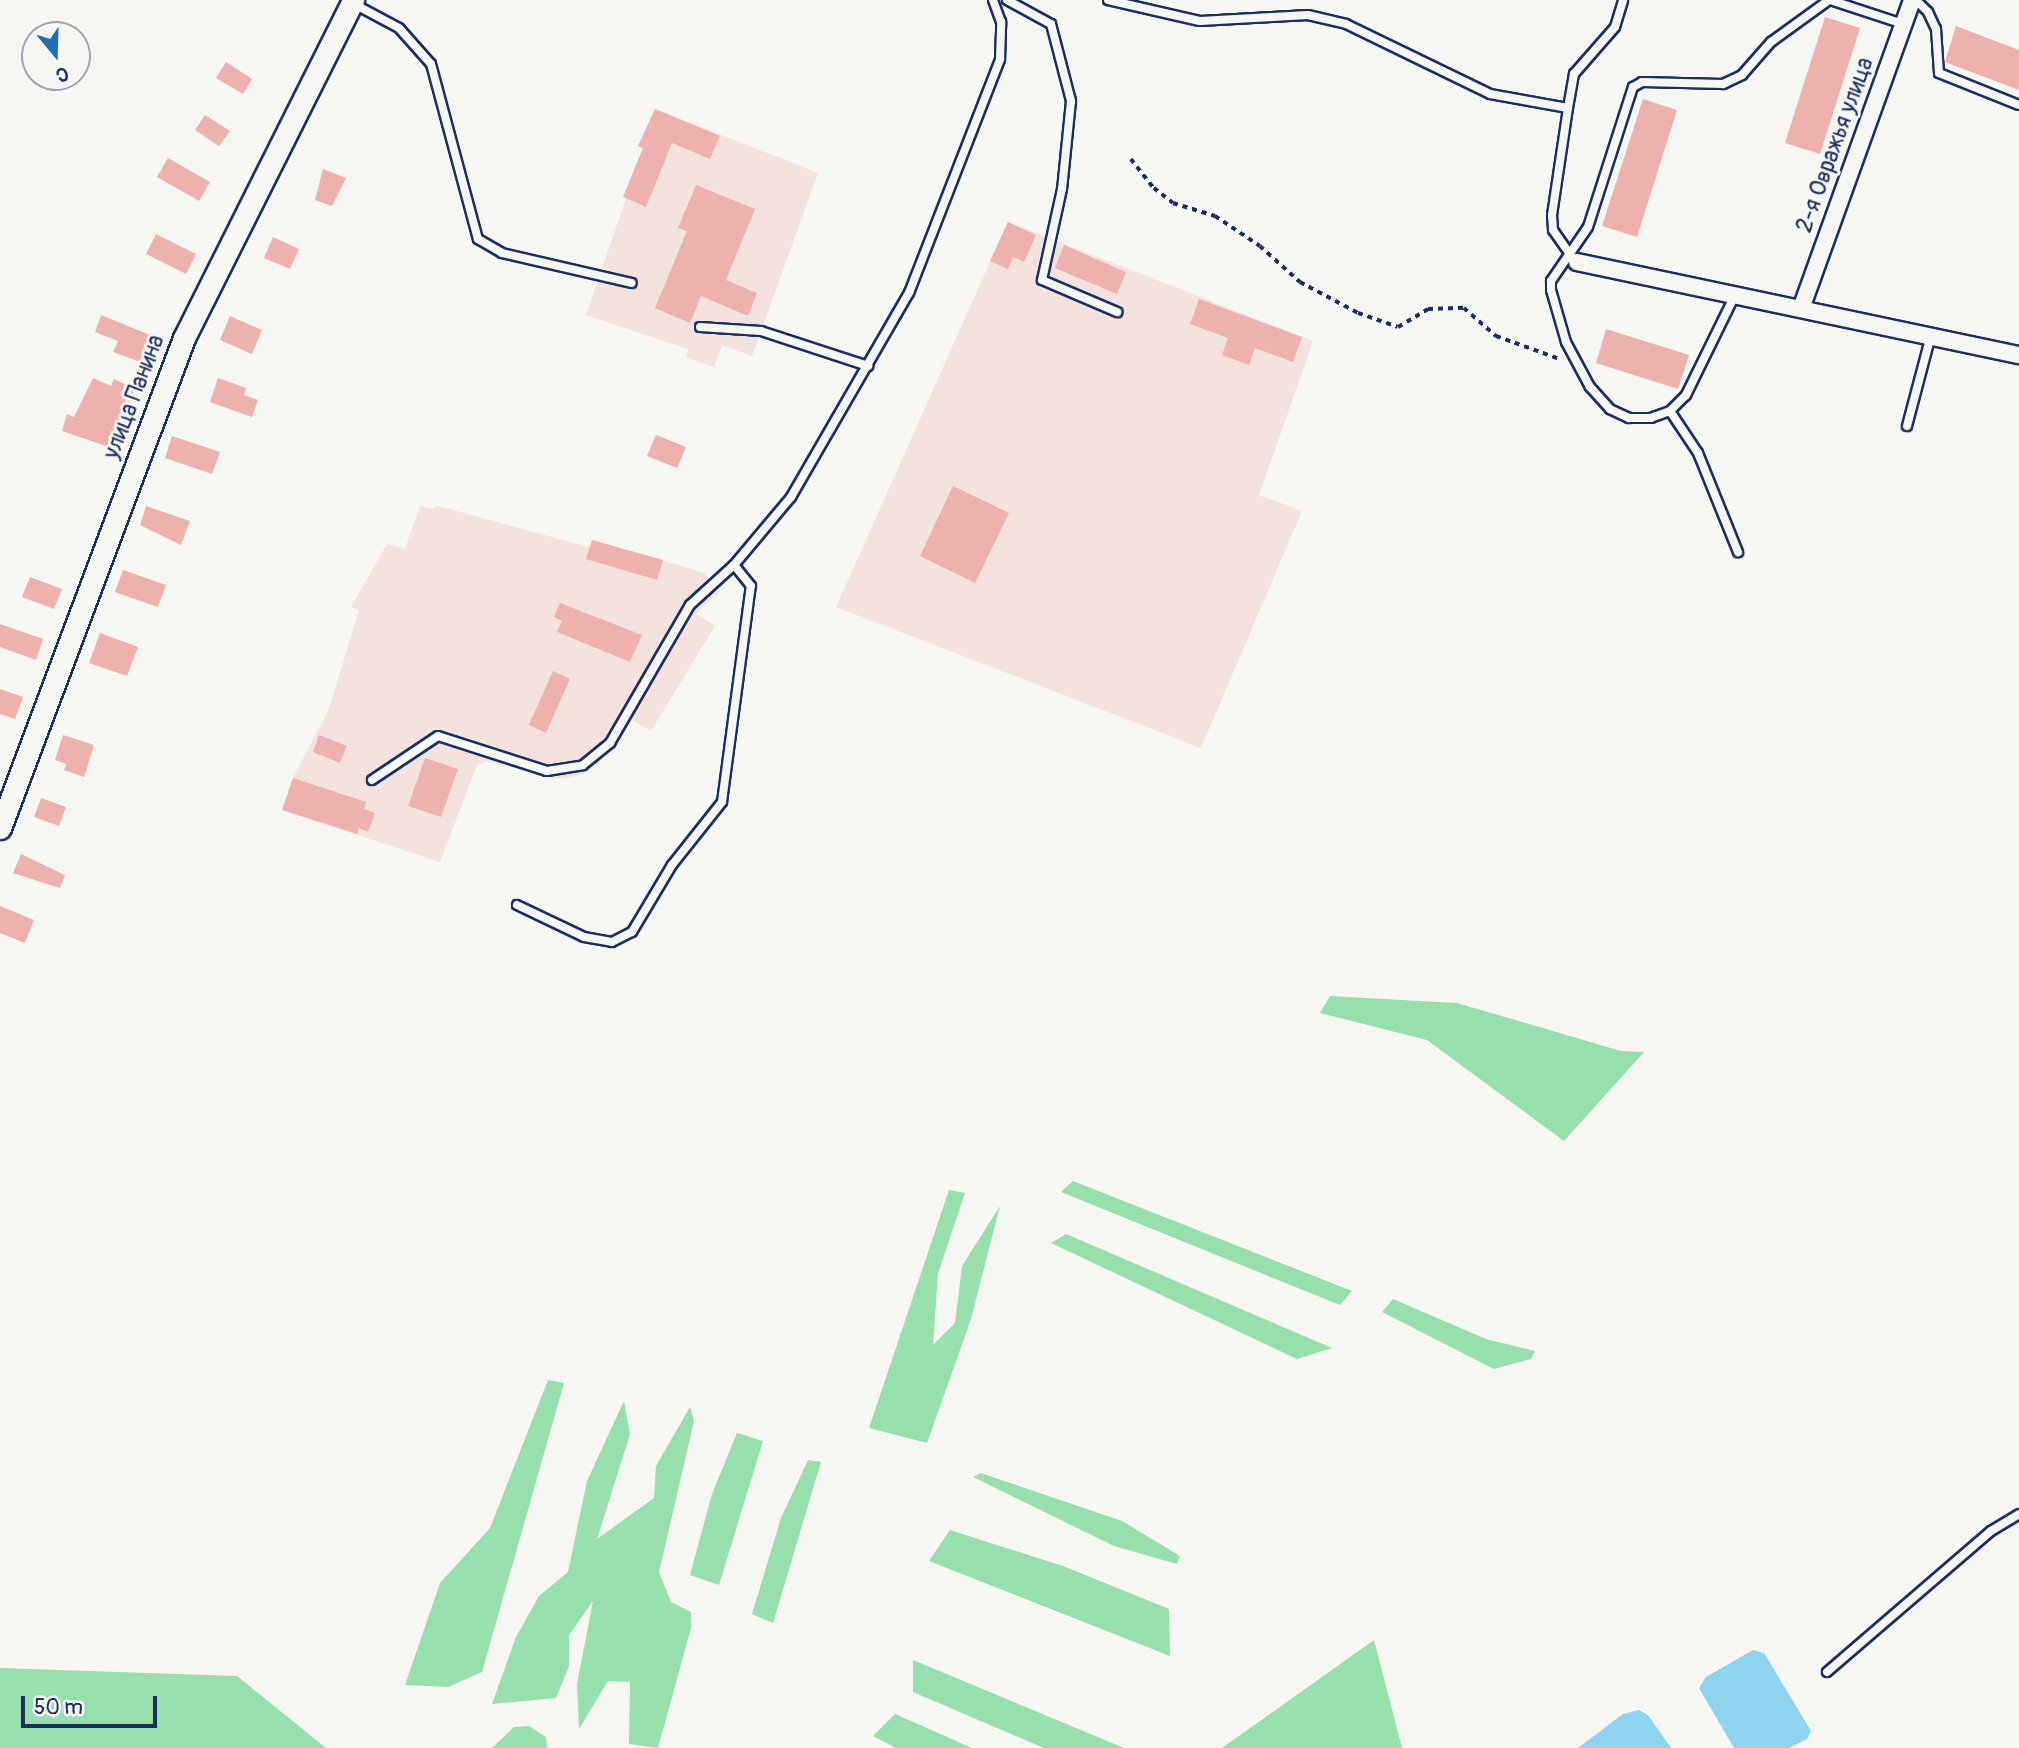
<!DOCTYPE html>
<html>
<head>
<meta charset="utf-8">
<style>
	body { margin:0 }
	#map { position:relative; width:2019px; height:1748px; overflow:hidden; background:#f6f6f2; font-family:Pangolin,sans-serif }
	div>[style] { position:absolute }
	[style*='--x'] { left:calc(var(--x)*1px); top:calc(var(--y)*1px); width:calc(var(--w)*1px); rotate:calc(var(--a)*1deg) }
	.built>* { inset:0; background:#f3e2de }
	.green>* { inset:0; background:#97dfad }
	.water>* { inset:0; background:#8ed3ef }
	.building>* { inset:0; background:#edb2ae }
	.path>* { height:3.5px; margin-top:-1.75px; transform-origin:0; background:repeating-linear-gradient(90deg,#1b2f5e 0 5px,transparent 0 10px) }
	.roads { filter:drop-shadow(2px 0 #1b2f5e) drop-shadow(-2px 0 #1b2f5e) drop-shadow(0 2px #1b2f5e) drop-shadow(0 -2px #1b2f5e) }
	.service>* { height:8px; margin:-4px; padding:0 4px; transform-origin:4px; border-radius:4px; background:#f6f6f2 }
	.minor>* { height:16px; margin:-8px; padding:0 8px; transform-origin:8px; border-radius:8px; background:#f6f6f2 }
	.tertiary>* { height:21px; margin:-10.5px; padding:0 10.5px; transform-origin:10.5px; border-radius:10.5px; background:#f6f6f2 }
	span { translate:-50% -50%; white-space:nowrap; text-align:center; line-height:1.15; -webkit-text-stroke:6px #f6f6f2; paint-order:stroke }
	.street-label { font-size:23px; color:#1b2f5e }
	.north { position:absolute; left:21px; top:21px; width:70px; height:70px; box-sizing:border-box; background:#f6f6f2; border:2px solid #9ea6b7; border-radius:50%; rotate:161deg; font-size:19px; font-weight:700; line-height:28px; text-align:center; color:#1b2f5e }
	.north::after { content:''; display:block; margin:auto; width:24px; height:32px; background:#1f6fb2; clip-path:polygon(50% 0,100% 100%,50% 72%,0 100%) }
	.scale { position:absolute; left:21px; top:1696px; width:136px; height:32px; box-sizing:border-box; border:4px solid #1b2f5e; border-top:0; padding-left:9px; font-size:21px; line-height:24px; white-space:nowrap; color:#1b2f5e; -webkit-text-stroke:5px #f6f6f2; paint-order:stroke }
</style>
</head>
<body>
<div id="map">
	<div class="built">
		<div style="clip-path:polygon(655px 109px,818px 173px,752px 356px,722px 345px,714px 367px,686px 357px,688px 349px,586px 315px,643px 149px,638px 146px)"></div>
		<div style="clip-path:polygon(1008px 222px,1313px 341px,1259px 495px,1302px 511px,1201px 748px,836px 607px)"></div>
		<div style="clip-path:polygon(435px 505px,589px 547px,592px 540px,705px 573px,719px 592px,696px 614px,715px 626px,651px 731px,632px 720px,596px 767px,578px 776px,555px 779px,489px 761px,477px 765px,440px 862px,282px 810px,293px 778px,329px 709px,359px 610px,351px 607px,387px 544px,405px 549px,420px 506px,434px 509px)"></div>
	</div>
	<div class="green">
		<div style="clip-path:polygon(1330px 996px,1457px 1003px,1621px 1051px,1644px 1052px,1564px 1141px,1427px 1040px,1320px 1013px)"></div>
		<div style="clip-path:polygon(1073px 1181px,1352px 1291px,1340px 1305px,1061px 1192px)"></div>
		<div style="clip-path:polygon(949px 1190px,965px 1193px,938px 1274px,933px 1345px,955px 1323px,962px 1266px,1000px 1206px,971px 1319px,927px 1443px,869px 1428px)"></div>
		<div style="clip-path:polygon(1066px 1234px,1332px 1348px,1297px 1359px,1051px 1243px)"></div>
		<div style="clip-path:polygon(1393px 1299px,1486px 1339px,1535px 1351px,1531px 1359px,1494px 1369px,1382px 1312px)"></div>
		<div style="clip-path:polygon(548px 1380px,564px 1383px,482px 1672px,448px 1687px,405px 1685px,440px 1583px,490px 1528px)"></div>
		<div style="clip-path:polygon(624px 1401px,630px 1434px,597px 1539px,654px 1498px,656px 1466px,690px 1407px,694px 1421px,659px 1572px,671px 1602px,691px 1612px,691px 1628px,658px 1748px,629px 1744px,630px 1682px,608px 1681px,579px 1729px,577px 1684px,593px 1601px,569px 1635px,569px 1666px,556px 1698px,492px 1704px,516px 1637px,539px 1596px,568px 1572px,587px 1481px)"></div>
		<div style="clip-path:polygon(737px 1433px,763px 1441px,719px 1585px,690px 1575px,712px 1494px)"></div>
		<div style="clip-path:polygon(808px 1460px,821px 1462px,773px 1623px,752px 1614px,781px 1518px)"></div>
		<div style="clip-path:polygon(981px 1473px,1122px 1521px,1180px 1556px,1177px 1564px,1114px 1546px,973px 1477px)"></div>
		<div style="clip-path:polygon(950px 1530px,1063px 1566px,1169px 1609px,1170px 1656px,929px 1561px)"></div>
		<div style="clip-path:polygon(1374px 1640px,1402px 1748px,1222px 1748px)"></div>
		<div style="clip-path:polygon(913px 1660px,1124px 1748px,1044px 1748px,913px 1692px)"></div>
		<div style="clip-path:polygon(0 1668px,237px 1676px,326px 1748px,0 1748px)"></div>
		<div style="clip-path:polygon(895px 1714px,972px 1748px,896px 1748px,873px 1736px)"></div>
		<div style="clip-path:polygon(529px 1726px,546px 1737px,547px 1748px,492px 1748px,514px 1727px)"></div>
	</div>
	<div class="water">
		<div style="clip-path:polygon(1753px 1650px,1764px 1653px,1811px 1731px,1807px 1739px,1789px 1748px,1734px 1748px,1699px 1688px,1706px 1677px)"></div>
		<div style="clip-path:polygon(1639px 1710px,1648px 1715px,1671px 1748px,1578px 1748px,1623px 1714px)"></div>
	</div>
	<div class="building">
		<div style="clip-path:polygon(1825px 17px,1860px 28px,1820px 154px,1785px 143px)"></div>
		<div style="clip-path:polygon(1956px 26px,2019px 50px,2019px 90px,1945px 62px)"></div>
		<div style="clip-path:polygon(226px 62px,252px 79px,243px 94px,216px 78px)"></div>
		<div style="clip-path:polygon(1643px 99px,1677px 110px,1637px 237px,1602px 226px)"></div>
		<div style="clip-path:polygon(655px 109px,720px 136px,710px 159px,672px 143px,646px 207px,623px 197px,643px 148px,638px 146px)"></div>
		<div style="clip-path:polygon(205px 115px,230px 131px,219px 146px,195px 130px)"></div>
		<div style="clip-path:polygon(168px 158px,210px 182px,199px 201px,157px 177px)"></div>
		<div style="clip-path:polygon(323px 169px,346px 178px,332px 206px,315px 200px)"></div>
		<div style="clip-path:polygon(696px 185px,755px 209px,726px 280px,757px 293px,748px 316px,701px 296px,690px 323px,655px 308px,687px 231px,678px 228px)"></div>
		<div style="clip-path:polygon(1008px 222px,1036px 235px,1024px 262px,1013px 257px,1008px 269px,990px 261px)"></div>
		<div style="clip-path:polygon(156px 234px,196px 254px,186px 274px,146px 254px)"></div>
		<div style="clip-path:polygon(273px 237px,299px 249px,290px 269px,264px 258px)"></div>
		<div style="clip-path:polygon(1064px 245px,1126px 272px,1117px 294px,1055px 268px)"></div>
		<div style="clip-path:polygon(1199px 299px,1302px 337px,1293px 362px,1255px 348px,1249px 365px,1222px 355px,1228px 338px,1190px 324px)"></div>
		<div style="clip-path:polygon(101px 315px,157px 338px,146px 364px,113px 352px,118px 341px,95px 332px)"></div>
		<div style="clip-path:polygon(230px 316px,262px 330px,252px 354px,220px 340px)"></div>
		<div style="clip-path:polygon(1606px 329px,1689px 355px,1678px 389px,1596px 363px)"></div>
		<div style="clip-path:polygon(93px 378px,111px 386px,114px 379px,135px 389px,112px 448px,62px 431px,67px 414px,74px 417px)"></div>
		<div style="clip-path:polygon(218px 378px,246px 388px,244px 395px,258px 400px,252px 417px,210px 402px)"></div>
		<div style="clip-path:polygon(656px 435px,686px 447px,677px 468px,647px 456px)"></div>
		<div style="clip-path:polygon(172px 436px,220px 452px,212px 474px,165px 458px)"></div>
		<div style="clip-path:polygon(953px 486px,1009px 513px,975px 583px,920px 556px)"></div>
		<div style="clip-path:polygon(146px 506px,190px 521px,181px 545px,140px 525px)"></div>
		<div style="clip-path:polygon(592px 540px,663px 560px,657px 580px,586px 559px)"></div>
		<div style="clip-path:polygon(123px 570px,166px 585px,158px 607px,115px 592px)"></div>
		<div style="clip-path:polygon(30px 577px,62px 589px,54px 609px,22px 597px)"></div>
		<div style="clip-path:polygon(560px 603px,642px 635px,630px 662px,557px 632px,562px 621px,554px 617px)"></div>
		<div style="clip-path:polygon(0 624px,43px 639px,36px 660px,0 647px)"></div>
		<div style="clip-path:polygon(100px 633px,138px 647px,127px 676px,89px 663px)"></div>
		<div style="clip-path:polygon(553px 671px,570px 679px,546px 733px,529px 725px)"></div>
		<div style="clip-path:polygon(0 689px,23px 697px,15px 719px,0 714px)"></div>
		<div style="clip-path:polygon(63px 735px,94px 745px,84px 777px,64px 770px,66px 764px,55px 760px)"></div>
		<div style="clip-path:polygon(319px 735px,347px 746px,340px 763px,313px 752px)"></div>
		<div style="clip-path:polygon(425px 758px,458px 769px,441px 817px,408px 806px)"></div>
		<div style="clip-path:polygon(293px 778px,366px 802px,364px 809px,375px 813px,368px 832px,359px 828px,357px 834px,282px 810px)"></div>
		<div style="clip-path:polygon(41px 798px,66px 807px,59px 826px,34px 817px)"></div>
		<div style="clip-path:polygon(21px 854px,65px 875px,60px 888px,13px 873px)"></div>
		<div style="clip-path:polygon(0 906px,34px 920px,25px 943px,0 933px)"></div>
	</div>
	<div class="path">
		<div style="--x:1131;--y:159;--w:37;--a:52"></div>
		<div style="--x:1154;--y:188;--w:24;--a:38"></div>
		<div style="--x:1173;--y:203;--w:44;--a:17.2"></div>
		<div style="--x:1215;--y:216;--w:54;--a:33.7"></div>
		<div style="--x:1260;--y:246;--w:54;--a:42"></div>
		<div style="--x:1300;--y:282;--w:66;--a:28.1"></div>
		<div style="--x:1358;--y:313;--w:42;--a:19.3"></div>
		<div style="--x:1398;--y:327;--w:35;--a:-31"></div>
		<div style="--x:1428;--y:309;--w:36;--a:-2"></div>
		<div style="--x:1464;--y:308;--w:43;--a:41.2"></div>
		<div style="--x:1496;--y:336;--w:68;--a:19.8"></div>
	</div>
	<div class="roads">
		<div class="service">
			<div style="--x:1007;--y:0;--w:50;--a:28.6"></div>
			<div style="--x:1051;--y:24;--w:80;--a:75.4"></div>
			<div style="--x:1071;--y:101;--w:88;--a:95.8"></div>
			<div style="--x:1062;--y:189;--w:93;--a:102.4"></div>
			<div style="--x:1042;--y:280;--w:82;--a:23.1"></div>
			<div style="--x:1108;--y:0;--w:94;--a:12.9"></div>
			<div style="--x:1200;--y:21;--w:108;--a:-3.2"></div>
			<div style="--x:1308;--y:15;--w:39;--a:13"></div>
			<div style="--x:1346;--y:24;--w:160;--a:25.9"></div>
			<div style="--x:1490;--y:94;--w:79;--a:10.2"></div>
			<div style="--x:1568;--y:108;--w:108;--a:98.5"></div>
			<div style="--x:1552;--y:215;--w:15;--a:86"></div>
			<div style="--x:1553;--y:230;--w:37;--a:55"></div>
			<div style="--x:1830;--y:0;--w:77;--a:18.2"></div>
			<div style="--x:1916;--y:0;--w:17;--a:45"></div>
			<div style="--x:1928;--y:12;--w:19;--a:65"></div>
			<div style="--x:1936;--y:29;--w:44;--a:86.1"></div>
			<div style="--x:1939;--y:73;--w:86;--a:21.8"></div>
			<div style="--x:354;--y:4;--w:51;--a:28.1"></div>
			<div style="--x:399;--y:28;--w:48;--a:48.4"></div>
			<div style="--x:431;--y:64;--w:181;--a:75"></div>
			<div style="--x:478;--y:239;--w:28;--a:30"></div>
			<div style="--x:502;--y:253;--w:133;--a:13"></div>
			<div style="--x:1568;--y:108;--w:35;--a:-80"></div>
			<div style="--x:1574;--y:74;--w:62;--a:-48.9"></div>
			<div style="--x:1615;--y:27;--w:28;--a:-73"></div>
			<div style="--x:1736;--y:293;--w:114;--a:116.1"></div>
			<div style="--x:1686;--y:395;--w:23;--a:135"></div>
			<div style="--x:1670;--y:411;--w:20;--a:160"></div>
			<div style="--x:1651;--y:418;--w:22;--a:180"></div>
			<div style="--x:1629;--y:418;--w:21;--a:-155"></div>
			<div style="--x:1610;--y:409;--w:30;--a:-132"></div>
			<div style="--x:1590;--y:387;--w:51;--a:-118.1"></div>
			<div style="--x:1566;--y:342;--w:54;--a:-106.1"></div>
			<div style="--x:1551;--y:290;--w:9;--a:-90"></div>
			<div style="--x:1551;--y:281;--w:65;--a:-55.6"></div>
			<div style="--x:1588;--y:227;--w:147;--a:-72.2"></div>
			<div style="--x:1633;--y:87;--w:10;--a:-29"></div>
			<div style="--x:1642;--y:82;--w:81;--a:1.4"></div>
			<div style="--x:1723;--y:84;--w:21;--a:-25"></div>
			<div style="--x:1742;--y:75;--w:44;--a:-48.7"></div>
			<div style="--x:1771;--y:42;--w:72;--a:-35.9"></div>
			<div style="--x:700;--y:327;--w:61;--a:3.8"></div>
			<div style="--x:761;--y:331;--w:113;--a:18.1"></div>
			<div style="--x:1670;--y:411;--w:50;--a:56.3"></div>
			<div style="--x:1698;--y:453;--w:107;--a:68"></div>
			<div style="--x:1907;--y:426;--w:94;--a:-75.2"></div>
			<div style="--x:372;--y:780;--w:79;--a:-33.7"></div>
			<div style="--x:438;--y:736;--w:114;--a:17.8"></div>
			<div style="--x:547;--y:771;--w:36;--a:-9"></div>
			<div style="--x:583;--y:765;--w:35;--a:-39"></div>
			<div style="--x:610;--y:743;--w:160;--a:-59.9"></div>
			<div style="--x:690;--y:605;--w:59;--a:-42.3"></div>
			<div style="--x:734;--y:565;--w:89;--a:-50"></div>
			<div style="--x:791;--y:497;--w:236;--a:-60"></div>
			<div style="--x:909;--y:293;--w:251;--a:-68.7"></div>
			<div style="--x:1000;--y:59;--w:37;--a:-88"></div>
			<div style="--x:1001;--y:22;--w:23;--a:-110"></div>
			<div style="--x:517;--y:905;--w:74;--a:25.5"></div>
			<div style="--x:584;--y:937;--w:28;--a:10"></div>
			<div style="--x:612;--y:942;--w:22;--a:-27"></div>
			<div style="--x:632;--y:932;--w:78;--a:-59.2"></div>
			<div style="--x:672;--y:865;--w:80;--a:-51.6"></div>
			<div style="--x:722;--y:802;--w:218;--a:-82.4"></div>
			<div style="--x:751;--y:586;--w:27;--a:-129"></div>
			<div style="--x:1827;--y:1672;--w:216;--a:-40.7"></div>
			<div style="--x:1991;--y:1531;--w:33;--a:-31"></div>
		</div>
		<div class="minor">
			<div style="--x:1577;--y:262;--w:452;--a:11.9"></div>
			<div style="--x:1802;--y:306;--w:325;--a:-70.2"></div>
		</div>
		<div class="tertiary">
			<div style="--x:0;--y:828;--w:523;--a:-69.42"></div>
			<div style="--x:184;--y:338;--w:378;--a:-63.4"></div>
		</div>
	</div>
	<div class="street-label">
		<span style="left:1835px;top:145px;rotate:-70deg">2-я Овражья улица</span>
		<span style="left:134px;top:397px;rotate:-69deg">улица Панина</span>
	</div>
	<div class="north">С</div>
	<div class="scale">50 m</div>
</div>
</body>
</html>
